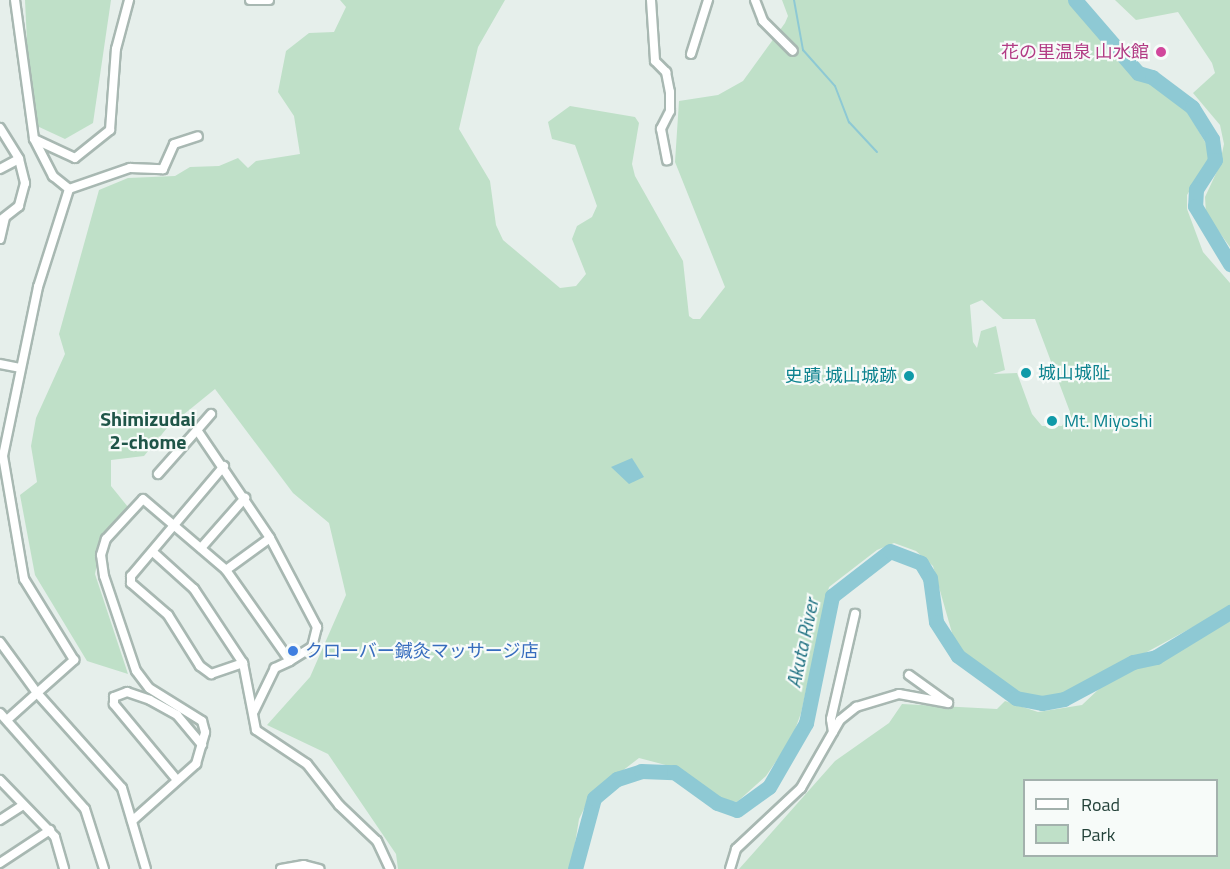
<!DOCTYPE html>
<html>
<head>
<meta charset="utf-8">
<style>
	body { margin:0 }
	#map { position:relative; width:1230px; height:869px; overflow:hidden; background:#e6efeb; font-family:"Titillium Web","Noto Sans JP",sans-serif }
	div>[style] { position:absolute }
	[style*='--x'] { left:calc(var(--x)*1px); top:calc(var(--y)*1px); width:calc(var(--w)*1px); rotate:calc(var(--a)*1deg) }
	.green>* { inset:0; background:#bfe0c8 }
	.water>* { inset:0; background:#8ec9d4 }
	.stream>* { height:2px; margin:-1px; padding:0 1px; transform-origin:1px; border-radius:1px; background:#8ec9d4 }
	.river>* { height:15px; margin:-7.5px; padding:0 7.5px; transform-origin:7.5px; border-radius:7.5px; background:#8ec9d4 }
	.roads { filter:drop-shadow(2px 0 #a8b8b2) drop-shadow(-2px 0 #a8b8b2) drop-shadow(0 2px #a8b8b2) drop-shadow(0 -2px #a8b8b2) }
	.minor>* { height:8px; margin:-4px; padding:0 4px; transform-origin:4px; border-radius:4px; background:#fff }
	.dots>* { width:16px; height:16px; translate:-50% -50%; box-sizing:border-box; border:3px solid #f7fbf9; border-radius:50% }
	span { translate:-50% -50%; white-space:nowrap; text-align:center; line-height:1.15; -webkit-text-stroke:4.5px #f7fbf9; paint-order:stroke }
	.hotel-label { font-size:18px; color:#b23c85 }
	.right { translate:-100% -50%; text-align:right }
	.culture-label { font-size:18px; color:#0d838f }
	.left { translate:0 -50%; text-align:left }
	.shop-label { font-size:18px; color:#366cbe }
	.neighbourhood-label { font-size:20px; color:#1f5548; font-weight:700 }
	.water-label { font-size:20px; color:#1c6f80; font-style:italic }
	.legend { position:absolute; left:1023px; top:779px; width:195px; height:78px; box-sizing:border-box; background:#f7fbf9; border:2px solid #a3b1ad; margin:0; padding:8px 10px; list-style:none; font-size:18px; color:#24423a }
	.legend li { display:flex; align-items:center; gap:12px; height:30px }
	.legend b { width:30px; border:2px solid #a3b1ad }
</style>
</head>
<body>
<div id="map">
	<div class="green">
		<div style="clip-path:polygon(25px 0,111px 0,93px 123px,65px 139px,37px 126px,29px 85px)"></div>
		<div style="clip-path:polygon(evenodd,340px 0,505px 0,478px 47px,459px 129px,490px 181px,496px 225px,503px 240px,560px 288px,576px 286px,586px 274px,572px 239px,577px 226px,592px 217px,597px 206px,575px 145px,552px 139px,548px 122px,570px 106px,635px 117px,639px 123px,632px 164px,635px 176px,683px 261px,689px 316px,693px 319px,700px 319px,725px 287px,675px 162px,679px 101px,718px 95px,743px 81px,785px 23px,788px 16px,782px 0,1068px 0,1132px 76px,1149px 82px,1187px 111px,1212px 154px,1187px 195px,1187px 209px,1203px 252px,1230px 283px,1230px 607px,1086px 685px,1051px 697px,1026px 696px,972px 663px,956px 647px,933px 566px,916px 551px,894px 543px,877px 550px,829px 587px,801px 713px,792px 738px,766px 776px,737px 802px,723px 800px,681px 769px,639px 758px,591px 795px,579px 819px,571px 869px,398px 869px,396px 854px,328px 754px,267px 725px,310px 677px,346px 595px,329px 523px,293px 493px,215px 389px,167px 428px,144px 456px,111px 460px,111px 486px,128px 507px,102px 539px,95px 574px,128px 674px,87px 661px,35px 575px,20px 495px,37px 482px,31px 446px,36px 418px,65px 354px,59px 334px,99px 190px,128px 178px,175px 176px,190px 167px,219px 166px,238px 158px,248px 168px,256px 161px,300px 154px,294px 116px,278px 92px,286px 51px,309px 33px,334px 32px,346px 7px,340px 0,982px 300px,1003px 319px,1035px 319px,1070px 412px,1062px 426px,1042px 426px,1032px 414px,1017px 373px,993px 374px,1005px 370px,996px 326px,981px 331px,977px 348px,973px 342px,970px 305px,982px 300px)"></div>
		<div style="clip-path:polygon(1115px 0,1230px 0,1230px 247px,1206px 214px,1205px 197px,1219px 167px,1224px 144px,1220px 125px,1193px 93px,1215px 73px,1212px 63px,1178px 12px,1136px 20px)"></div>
		<div style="clip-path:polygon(evenodd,1230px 621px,1230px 869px,739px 869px,835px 761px,889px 723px,902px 704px,997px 709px,1005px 701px,1038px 712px,1082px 705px,1101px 687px,1230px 621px,1024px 780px,1216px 780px,1216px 856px,1024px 856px,1024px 780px)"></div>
	</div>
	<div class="water">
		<div style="clip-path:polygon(632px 458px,644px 477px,629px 484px,611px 467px)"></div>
	</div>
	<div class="stream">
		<div style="--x:794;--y:0;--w:51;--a:79.8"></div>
		<div style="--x:803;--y:50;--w:48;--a:48.4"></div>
		<div style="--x:835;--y:86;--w:39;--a:69"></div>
		<div style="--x:849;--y:122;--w:41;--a:47"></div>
	</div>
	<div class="river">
		<div style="--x:1075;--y:0;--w:96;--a:49.2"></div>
		<div style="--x:1138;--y:73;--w:15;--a:16"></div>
		<div style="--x:1152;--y:77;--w:50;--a:36.9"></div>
		<div style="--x:1192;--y:107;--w:38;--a:58"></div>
		<div style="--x:1212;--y:139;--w:21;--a:82"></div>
		<div style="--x:1215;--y:160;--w:35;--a:123"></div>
		<div style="--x:1196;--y:189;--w:17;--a:93"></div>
		<div style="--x:1195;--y:206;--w:68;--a:58.9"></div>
		<div style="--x:575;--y:869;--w:73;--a:-75"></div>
		<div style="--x:594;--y:798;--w:30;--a:-40"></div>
		<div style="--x:617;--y:779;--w:25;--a:-18"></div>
		<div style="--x:641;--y:771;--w:33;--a:2"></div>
		<div style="--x:674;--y:772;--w:53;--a:35.8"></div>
		<div style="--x:717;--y:803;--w:21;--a:19"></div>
		<div style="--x:737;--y:810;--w:39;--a:-36"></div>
		<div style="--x:769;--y:787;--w:74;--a:-60"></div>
		<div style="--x:806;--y:723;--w:130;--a:-78.4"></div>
		<div style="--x:832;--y:596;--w:73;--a:-37.8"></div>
		<div style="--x:890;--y:551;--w:33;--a:21"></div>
		<div style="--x:921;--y:563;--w:17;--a:59"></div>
		<div style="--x:930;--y:578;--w:44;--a:82.2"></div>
		<div style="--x:936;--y:622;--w:40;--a:57.1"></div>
		<div style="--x:958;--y:656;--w:72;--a:35.9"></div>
		<div style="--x:1016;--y:698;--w:26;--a:11"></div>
		<div style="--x:1042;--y:703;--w:22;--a:-10"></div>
		<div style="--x:1064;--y:699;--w:78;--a:-28.2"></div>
		<div style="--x:1133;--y:662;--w:24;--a:-12"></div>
		<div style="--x:1156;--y:657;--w:87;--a:-31.3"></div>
	</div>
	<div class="roads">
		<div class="minor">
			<div style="--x:15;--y:0;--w:140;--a:82.2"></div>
			<div style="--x:34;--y:139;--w:42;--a:62.8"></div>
			<div style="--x:53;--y:176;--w:21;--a:39"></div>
			<div style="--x:69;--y:189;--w:65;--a:-19"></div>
			<div style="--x:130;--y:168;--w:33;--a:2"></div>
			<div style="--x:163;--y:169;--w:27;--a:-66"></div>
			<div style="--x:174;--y:144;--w:25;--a:-18"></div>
			<div style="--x:250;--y:0;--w:19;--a:0"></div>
			<div style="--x:651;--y:0;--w:61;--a:86.2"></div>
			<div style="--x:655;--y:61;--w:16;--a:45"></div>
			<div style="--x:666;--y:72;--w:20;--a:79"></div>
			<div style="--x:670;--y:92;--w:19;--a:90"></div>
			<div style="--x:670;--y:111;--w:20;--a:117"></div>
			<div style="--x:661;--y:129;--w:32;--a:79"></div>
			<div style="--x:755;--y:0;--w:22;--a:69"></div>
			<div style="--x:763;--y:21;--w:42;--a:45"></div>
			<div style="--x:691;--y:54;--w:57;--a:-72.5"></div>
			<div style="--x:0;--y:128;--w:36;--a:58"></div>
			<div style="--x:19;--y:159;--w:25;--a:76"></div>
			<div style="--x:25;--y:183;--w:24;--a:105"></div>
			<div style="--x:19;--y:206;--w:24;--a:142"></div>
			<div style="--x:34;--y:139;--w:45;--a:24.9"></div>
			<div style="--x:75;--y:158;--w:45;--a:-38.7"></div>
			<div style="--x:110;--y:130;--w:81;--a:-85.8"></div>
			<div style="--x:116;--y:49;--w:51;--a:-75.1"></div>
			<div style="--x:0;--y:169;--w:21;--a:-28"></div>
			<div style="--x:0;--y:239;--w:22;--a:-77"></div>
			<div style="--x:0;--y:364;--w:20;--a:11"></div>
			<div style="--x:211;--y:414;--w:21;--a:131"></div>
			<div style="--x:197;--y:430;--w:130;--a:55.9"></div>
			<div style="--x:270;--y:538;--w:101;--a:62.2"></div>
			<div style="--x:317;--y:627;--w:21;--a:104"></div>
			<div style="--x:312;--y:647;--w:26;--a:148"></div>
			<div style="--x:224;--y:466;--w:144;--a:130.2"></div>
			<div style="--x:131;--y:576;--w:7;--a:90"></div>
			<div style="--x:131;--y:583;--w:49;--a:40.9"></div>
			<div style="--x:168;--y:615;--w:60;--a:57.9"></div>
			<div style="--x:200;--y:666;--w:14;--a:36"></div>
			<div style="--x:211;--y:674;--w:34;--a:-19"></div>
			<div style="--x:243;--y:663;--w:68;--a:79"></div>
			<div style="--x:256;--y:730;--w:61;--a:33.7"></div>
			<div style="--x:307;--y:764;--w:52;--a:52"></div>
			<div style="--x:339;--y:805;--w:52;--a:43.5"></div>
			<div style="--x:377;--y:841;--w:31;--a:65"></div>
			<div style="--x:158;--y:474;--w:59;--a:-48.4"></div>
			<div style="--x:201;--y:548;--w:67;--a:-48.7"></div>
			<div style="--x:153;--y:552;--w:55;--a:42.1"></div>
			<div style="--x:194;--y:589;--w:89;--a:56.5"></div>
			<div style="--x:226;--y:570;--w:54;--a:-36"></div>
			<div style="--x:0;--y:642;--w:63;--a:54"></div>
			<div style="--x:37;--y:693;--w:50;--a:-41.7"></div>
			<div style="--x:74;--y:660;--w:95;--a:-121.7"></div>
			<div style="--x:24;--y:579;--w:125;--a:-99.7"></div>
			<div style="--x:3;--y:456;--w:173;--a:-78.3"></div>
			<div style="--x:38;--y:287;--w:103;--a:-72.4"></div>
			<div style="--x:909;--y:675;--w:48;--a:35.7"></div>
			<div style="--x:0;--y:713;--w:128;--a:48.5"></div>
			<div style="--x:85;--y:809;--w:63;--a:72.4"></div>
			<div style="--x:7;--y:720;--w:40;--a:-42"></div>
			<div style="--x:37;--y:693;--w:127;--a:48.2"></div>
			<div style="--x:122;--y:788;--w:84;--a:73.5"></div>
			<div style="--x:833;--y:732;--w:13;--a:-99"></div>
			<div style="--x:831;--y:719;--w:108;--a:-77.1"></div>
			<div style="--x:0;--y:780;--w:79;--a:46"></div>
			<div style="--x:55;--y:837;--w:33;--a:74"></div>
			<div style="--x:177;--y:780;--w:99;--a:-129.7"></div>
			<div style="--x:114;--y:704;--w:7;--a:-90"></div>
			<div style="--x:114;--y:697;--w:14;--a:-21"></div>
			<div style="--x:127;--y:692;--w:24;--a:19"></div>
			<div style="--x:150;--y:700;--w:31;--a:29"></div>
			<div style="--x:177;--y:715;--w:39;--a:50"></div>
			<div style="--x:0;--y:820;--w:27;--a:-33"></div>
			<div style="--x:132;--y:821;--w:86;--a:-41.7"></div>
			<div style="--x:196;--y:764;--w:33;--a:-74"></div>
			<div style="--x:205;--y:732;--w:11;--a:-105"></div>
			<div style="--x:202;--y:721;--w:62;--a:-148.1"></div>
			<div style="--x:149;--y:688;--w:21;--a:-127"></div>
			<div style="--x:136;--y:671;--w:100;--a:-108.6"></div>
			<div style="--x:104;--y:576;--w:21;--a:-98"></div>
			<div style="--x:101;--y:555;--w:17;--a:-73"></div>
			<div style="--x:106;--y:539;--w:54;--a:-47.2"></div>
			<div style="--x:143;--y:499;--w:109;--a:40.5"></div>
			<div style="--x:226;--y:570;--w:111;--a:54.9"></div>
			<div style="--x:290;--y:661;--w:17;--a:155"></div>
			<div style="--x:275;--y:668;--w:48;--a:116"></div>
			<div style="--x:0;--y:863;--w:60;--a:-33.4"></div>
			<div style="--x:281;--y:869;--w:23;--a:-10"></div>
			<div style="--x:304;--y:865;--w:16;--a:15"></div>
			<div style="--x:730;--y:869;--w:21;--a:-73"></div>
			<div style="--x:736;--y:849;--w:89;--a:-43.2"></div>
			<div style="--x:801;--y:788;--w:78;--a:-60.2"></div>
			<div style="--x:840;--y:720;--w:21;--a:-39"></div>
			<div style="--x:856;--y:707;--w:45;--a:-16.8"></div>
			<div style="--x:899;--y:694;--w:50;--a:10.4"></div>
		</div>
	</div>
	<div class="dots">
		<div style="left:1161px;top:52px;background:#d1479c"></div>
		<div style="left:1026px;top:373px;background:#0f9aa8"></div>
		<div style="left:909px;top:376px;background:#0f9aa8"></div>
		<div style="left:1052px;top:421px;background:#0f9aa8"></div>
		<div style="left:293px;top:651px;background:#3f7fe0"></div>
	</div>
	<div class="hotel-label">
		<span class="right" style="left:1149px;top:52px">花の里温泉 山水館</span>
	</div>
	<div class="culture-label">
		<span class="left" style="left:1038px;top:373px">城山城阯</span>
		<span class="right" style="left:897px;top:376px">史蹟 城山城跡</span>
		<span class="left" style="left:1064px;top:421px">Mt. Miyoshi</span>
	</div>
	<div class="shop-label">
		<span class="left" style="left:305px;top:651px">クローバー鍼灸マッサージ店</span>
	</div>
	<div class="neighbourhood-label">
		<span style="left:148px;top:430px">Shimizudai<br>2-chome</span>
	</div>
	<div class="water-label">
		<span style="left:802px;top:643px;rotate:-78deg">Akuta River</span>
	</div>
	<ul class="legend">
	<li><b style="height:8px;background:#fff"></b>Road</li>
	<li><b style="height:16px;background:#bfe0c8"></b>Park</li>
	</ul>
</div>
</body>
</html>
